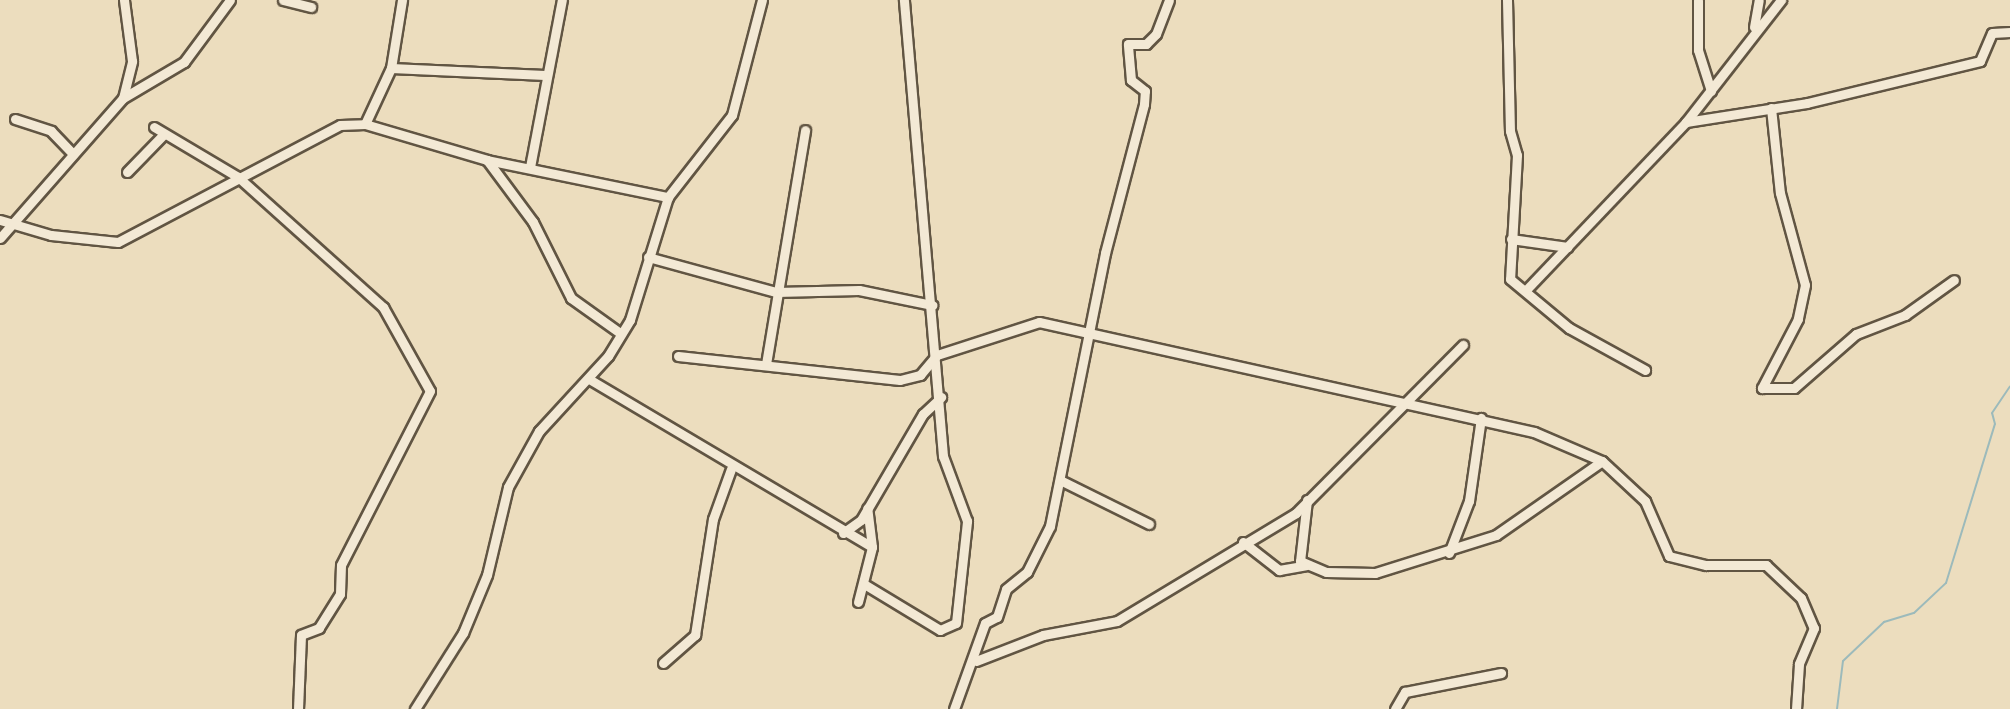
<!DOCTYPE html>
<html>
<head>
<meta charset="utf-8">
<style>
	body { margin:0 }
	#map { position:relative; width:2010px; height:709px; overflow:hidden; background:#ecddbe; font-family:Alegreya,serif }
	div>[style] { position:absolute }
	[style*='--x'] { left:calc(var(--x)*1px); top:calc(var(--y)*1px); width:calc(var(--w)*1px); rotate:calc(var(--a)*1deg) }
	.stream>* { height:2px; margin:-1px; padding:0 1px; transform-origin:1px; border-radius:1px; background:#9cbabb }
	.roads { filter:drop-shadow(2px 0 #615543) drop-shadow(-2px 0 #615543) drop-shadow(0 2px #615543) drop-shadow(0 -2px #615543) }
	.minor>* { height:9px; margin:-4.5px; padding:0 4.5px; transform-origin:4.5px; border-radius:4.5px; background:#f3e9d5 }
	span { translate:-50% -50%; white-space:nowrap; text-align:center; line-height:1.15; -webkit-text-stroke:7px #f3e9d5; paint-order:stroke }
</style>
</head>
<body>
<div id="map">
	<div class="stream">
		<div style="--x:1837;--y:709;--w:48;--a:-82.9"></div>
		<div style="--x:1843;--y:661;--w:57;--a:-43.6"></div>
		<div style="--x:1884;--y:622;--w:31;--a:-17"></div>
		<div style="--x:1914;--y:613;--w:44;--a:-43.2"></div>
		<div style="--x:1946;--y:583;--w:166;--a:-72.9"></div>
		<div style="--x:1995;--y:424;--w:11;--a:-105"></div>
		<div style="--x:1992;--y:413;--w:32;--a:-56"></div>
	</div>
	<div class="roads">
		<div class="minor">
			<div style="--x:283;--y:0;--w:29;--a:14"></div>
			<div style="--x:1507;--y:0;--w:131;--a:88.7"></div>
			<div style="--x:1510;--y:131;--w:25;--a:74"></div>
			<div style="--x:1517;--y:155;--w:124;--a:93.2"></div>
			<div style="--x:1510;--y:279;--w:77;--a:39.7"></div>
			<div style="--x:1569;--y:328;--w:87;--a:28.9"></div>
			<div style="--x:1698;--y:0;--w:50;--a:90"></div>
			<div style="--x:1698;--y:50;--w:43;--a:72.4"></div>
			<div style="--x:1754;--y:27;--w:27;--a:-80"></div>
			<div style="--x:391;--y:68;--w:154;--a:2.6"></div>
			<div style="--x:123;--y:98;--w:38;--a:-76"></div>
			<div style="--x:132;--y:61;--w:62;--a:-97.5"></div>
			<div style="--x:1771;--y:108;--w:85;--a:84"></div>
			<div style="--x:1780;--y:193;--w:95;--a:74.8"></div>
			<div style="--x:1805;--y:285;--w:35;--a:102"></div>
			<div style="--x:1798;--y:319;--w:78;--a:117.6"></div>
			<div style="--x:1762;--y:388;--w:32;--a:0"></div>
			<div style="--x:1794;--y:388;--w:82;--a:-41.1"></div>
			<div style="--x:1856;--y:334;--w:53;--a:-21.2"></div>
			<div style="--x:1905;--y:315;--w:60;--a:-35.5"></div>
			<div style="--x:15;--y:119;--w:38;--a:18"></div>
			<div style="--x:51;--y:131;--w:32;--a:46"></div>
			<div style="--x:1686;--y:122;--w:122;--a:-8.9"></div>
			<div style="--x:1807;--y:103;--w:178;--a:-13.6"></div>
			<div style="--x:1980;--y:61;--w:30;--a:-67"></div>
			<div style="--x:1992;--y:33;--w:18;--a:-3"></div>
			<div style="--x:365;--y:124;--w:62;--a:-65.1"></div>
			<div style="--x:391;--y:68;--w:69;--a:-80.8"></div>
			<div style="--x:154;--y:127;--w:98;--a:30.8"></div>
			<div style="--x:238;--y:177;--w:195;--a:41.9"></div>
			<div style="--x:383;--y:307;--w:96;--a:60.8"></div>
			<div style="--x:430;--y:391;--w:195;--a:117.1"></div>
			<div style="--x:341;--y:565;--w:29;--a:92"></div>
			<div style="--x:340;--y:594;--w:40;--a:122"></div>
			<div style="--x:319;--y:628;--w:19;--a:159"></div>
			<div style="--x:301;--y:635;--w:74;--a:92.3"></div>
			<div style="--x:487;--y:160;--w:77;--a:53.4"></div>
			<div style="--x:533;--y:222;--w:85;--a:63.4"></div>
			<div style="--x:571;--y:298;--w:60;--a:35.5"></div>
			<div style="--x:530;--y:167;--w:170;--a:-79.2"></div>
			<div style="--x:127;--y:172;--w:53;--a:-45.8"></div>
			<div style="--x:668;--y:197;--w:104;--a:-52"></div>
			<div style="--x:732;--y:115;--w:119;--a:-75.4"></div>
			<div style="--x:0;--y:220;--w:53;--a:16.4"></div>
			<div style="--x:51;--y:235;--w:67;--a:6"></div>
			<div style="--x:118;--y:242;--w:251;--a:-27.8"></div>
			<div style="--x:340;--y:125;--w:25;--a:-2"></div>
			<div style="--x:365;--y:124;--w:127;--a:16.4"></div>
			<div style="--x:487;--y:160;--w:185;--a:11.6"></div>
			<div style="--x:668;--y:197;--w:129;--a:107.2"></div>
			<div style="--x:630;--y:320;--w:42;--a:121.4"></div>
			<div style="--x:608;--y:356;--w:102;--a:132.6"></div>
			<div style="--x:539;--y:431;--w:64;--a:119"></div>
			<div style="--x:508;--y:487;--w:90;--a:103.4"></div>
			<div style="--x:487;--y:575;--w:63;--a:112.5"></div>
			<div style="--x:463;--y:633;--w:90;--a:122.3"></div>
			<div style="--x:0;--y:238;--w:186;--a:-48.7"></div>
			<div style="--x:123;--y:98;--w:71;--a:-30.5"></div>
			<div style="--x:184;--y:62;--w:77;--a:-53.4"></div>
			<div style="--x:1511;--y:239;--w:57;--a:8.1"></div>
			<div style="--x:648;--y:257;--w:133;--a:15.3"></div>
			<div style="--x:776;--y:292;--w:83;--a:-1.4"></div>
			<div style="--x:859;--y:290;--w:75;--a:11.6"></div>
			<div style="--x:1526;--y:290;--w:232;--a:-46.4"></div>
			<div style="--x:1686;--y:122;--w:155;--a:-52.1"></div>
			<div style="--x:678;--y:356;--w:223;--a:6.2"></div>
			<div style="--x:900;--y:380;--w:21;--a:-14"></div>
			<div style="--x:920;--y:375;--w:26;--a:-50"></div>
			<div style="--x:937;--y:355;--w:107;--a:-17.9"></div>
			<div style="--x:1039;--y:322;--w:507;--a:12.53"></div>
			<div style="--x:1534;--y:432;--w:74;--a:23.1"></div>
			<div style="--x:1602;--y:461;--w:59;--a:42.9"></div>
			<div style="--x:1645;--y:501;--w:60;--a:66.4"></div>
			<div style="--x:1669;--y:556;--w:38;--a:14"></div>
			<div style="--x:1706;--y:565;--w:60;--a:0"></div>
			<div style="--x:1766;--y:565;--w:48;--a:43.3"></div>
			<div style="--x:1801;--y:598;--w:33;--a:67"></div>
			<div style="--x:1814;--y:628;--w:39;--a:113"></div>
			<div style="--x:1799;--y:664;--w:45;--a:93.8"></div>
			<div style="--x:766;--y:364;--w:237;--a:-80.5"></div>
			<div style="--x:589;--y:379;--w:329;--a:30.7"></div>
			<div style="--x:1062;--y:481;--w:97;--a:26.3"></div>
			<div style="--x:1307;--y:500;--w:61;--a:96.5"></div>
			<div style="--x:1300;--y:561;--w:28;--a:23"></div>
			<div style="--x:1326;--y:572;--w:49;--a:1.2"></div>
			<div style="--x:1375;--y:573;--w:127;--a:-17.4"></div>
			<div style="--x:1496;--y:535;--w:129;--a:-34.9"></div>
			<div style="--x:843;--y:533;--w:22;--a:-36"></div>
			<div style="--x:861;--y:520;--w:123;--a:-59.7"></div>
			<div style="--x:923;--y:414;--w:25;--a:-43"></div>
			<div style="--x:1243;--y:542;--w:46;--a:37.9"></div>
			<div style="--x:1279;--y:570;--w:27;--a:-10"></div>
			<div style="--x:1449;--y:553;--w:56;--a:-69"></div>
			<div style="--x:1469;--y:501;--w:84;--a:-81.8"></div>
			<div style="--x:864;--y:584;--w:89;--a:31.2"></div>
			<div style="--x:940;--y:630;--w:17;--a:-24"></div>
			<div style="--x:956;--y:623;--w:103;--a:-83.8"></div>
			<div style="--x:967;--y:521;--w:69;--a:-110.3"></div>
			<div style="--x:943;--y:456;--w:458;--a:-94.9"></div>
			<div style="--x:858;--y:602;--w:57;--a:-75.7"></div>
			<div style="--x:872;--y:547;--w:39;--a:-97"></div>
			<div style="--x:976;--y:661;--w:72;--a:-21.2"></div>
			<div style="--x:1043;--y:635;--w:75;--a:-10.7"></div>
			<div style="--x:1117;--y:621;--w:209;--a:-31.1"></div>
			<div style="--x:1296;--y:513;--w:237;--a:-45.2"></div>
			<div style="--x:663;--y:663;--w:43;--a:-41.2"></div>
			<div style="--x:695;--y:635;--w:117;--a:-81.2"></div>
			<div style="--x:713;--y:519;--w:53;--a:-70.2"></div>
			<div style="--x:954;--y:709;--w:91;--a:-70.2"></div>
			<div style="--x:985;--y:623;--w:13;--a:-27"></div>
			<div style="--x:997;--y:617;--w:29;--a:-72"></div>
			<div style="--x:1006;--y:589;--w:27;--a:-39"></div>
			<div style="--x:1027;--y:572;--w:51;--a:-63.4"></div>
			<div style="--x:1050;--y:526;--w:278;--a:-78.6"></div>
			<div style="--x:1105;--y:253;--w:154;--a:-75.3"></div>
			<div style="--x:1144;--y:104;--w:13;--a:-86"></div>
			<div style="--x:1145;--y:91;--w:18;--a:-142"></div>
			<div style="--x:1131;--y:80;--w:36;--a:-95"></div>
			<div style="--x:1128;--y:44;--w:18;--a:0"></div>
			<div style="--x:1146;--y:44;--w:14;--a:-45"></div>
			<div style="--x:1156;--y:34;--w:36;--a:-69"></div>
			<div style="--x:1395;--y:709;--w:20;--a:-60"></div>
			<div style="--x:1405;--y:692;--w:98;--a:-11.2"></div>
		</div>
	</div>
</div>
</body>
</html>
